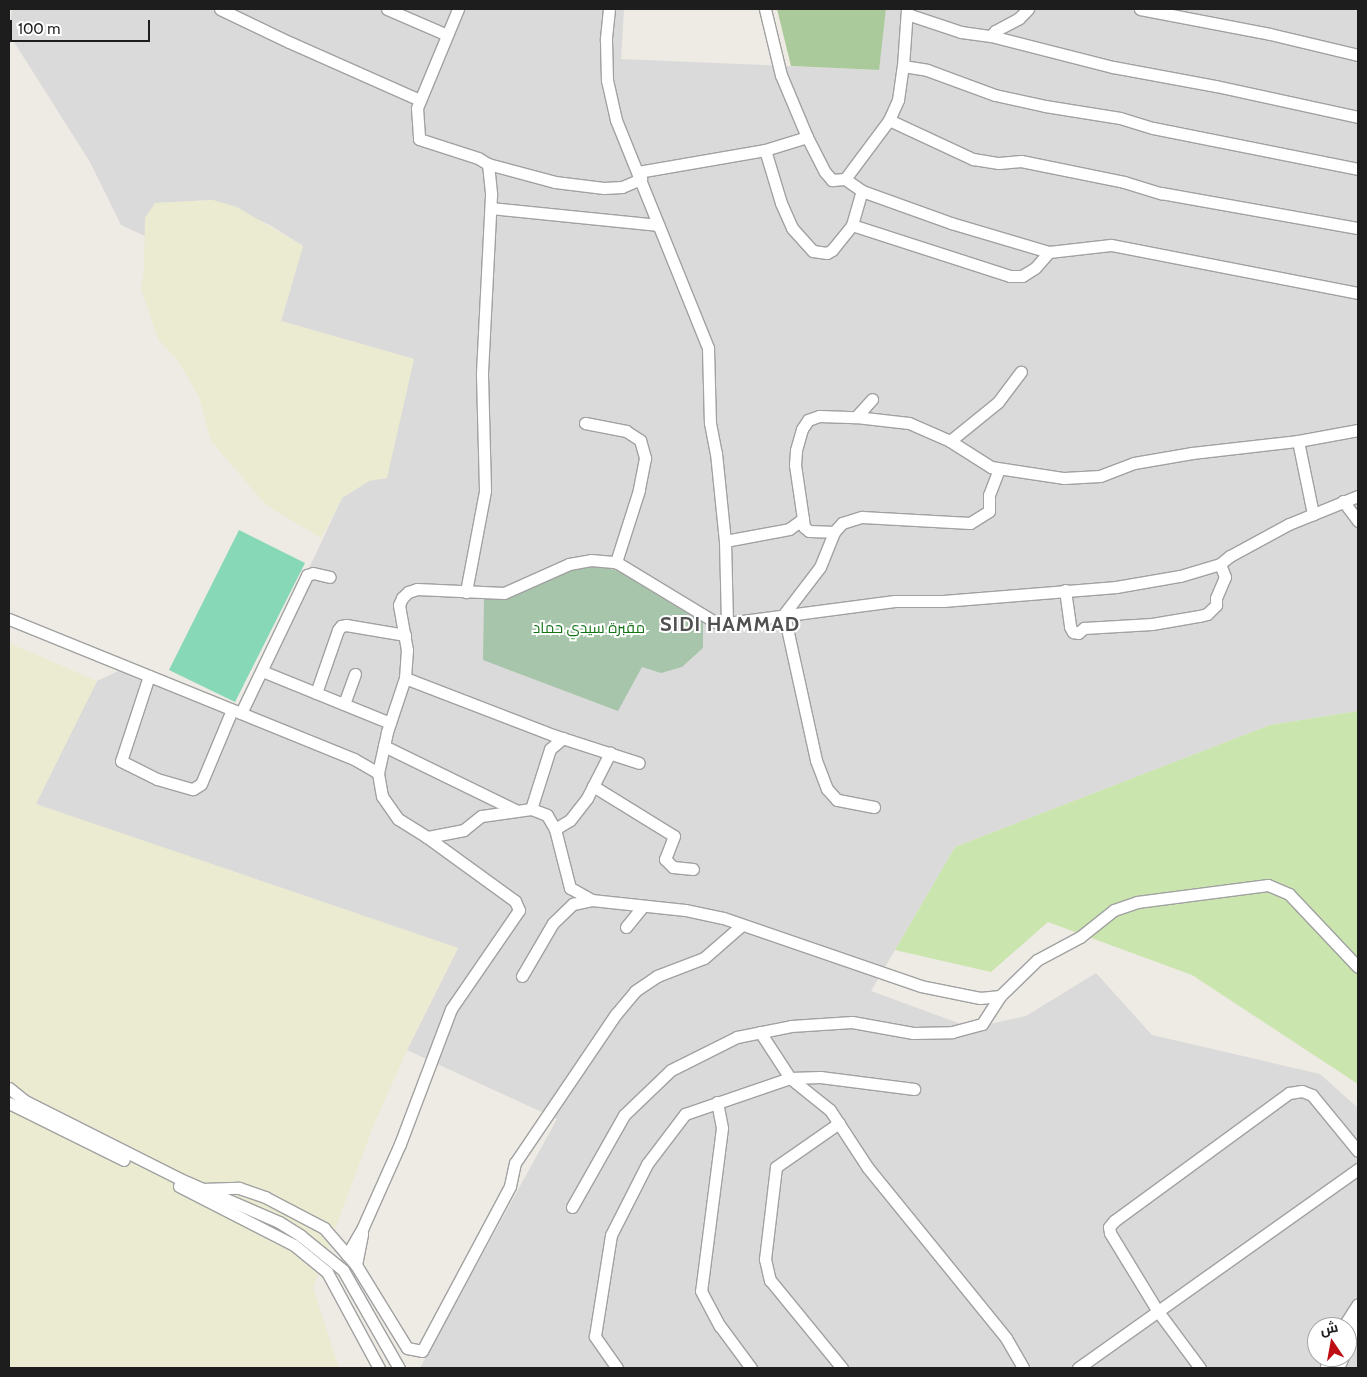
<!DOCTYPE html>
<html>
<head>
<meta charset="utf-8">
<style>
	body { margin:0 }
	#map { position:relative; width:1367px; height:1377px; overflow:hidden; background:#eeeae4; font-family:Cabin,Cairo,sans-serif }
	div>[style] { position:absolute }
	[style*='--x'] { left:calc(var(--x)*1px); top:calc(var(--y)*1px); width:calc(var(--w)*1px); rotate:calc(var(--a)*1deg) }
	.residential>* { inset:0; background:#dbdada }
	.farmland>* { inset:0; background:#eaebd0 }
	.grass>* { inset:0; background:#cae5ad }
	.forest>* { inset:0; background:#abca9c }
	.cemetery>* { inset:0; background:#a7c5aa }
	.pitch>* { inset:0; background:#87d8b6 }
	.roads { filter:drop-shadow(1px 0 #a1a1a1) drop-shadow(-1px 0 #a1a1a1) drop-shadow(0 1px #a1a1a1) drop-shadow(0 -1px #a1a1a1) }
	.street>* { height:11px; margin:-5.5px; padding:0 5.5px; transform-origin:5.5px; border-radius:5.5px; background:#fff }
	span { translate:-50% -50%; white-space:nowrap; text-align:center; line-height:1.15; -webkit-text-stroke:4px #fff; paint-order:stroke }
	.park-label { font-size:15px; color:#137418 }
	.district-label { font-size:20px; color:#505050; font-weight:700; letter-spacing:1px }
	.frame { position:absolute; inset:0; border:10px solid #1d1d1d; pointer-events:none }
	.north { position:absolute; left:1307px; top:1317px; width:50px; height:50px; box-sizing:border-box; background:#fff; border:1px solid #a5a5a5; border-radius:50%; rotate:348deg; font-size:14px; font-weight:700; line-height:20px; text-align:center; color:#1d1d1d }
	.north::after { content:''; display:block; margin:auto; width:18px; height:22px; background:#bd0e14; clip-path:polygon(50% 0,100% 100%,50% 72%,0 100%) }
	.scale { position:absolute; left:10px; top:20px; width:140px; height:22px; box-sizing:border-box; border:2px solid #1d1d1d; border-top:0; padding-left:6px; font-size:15px; line-height:18px; white-space:nowrap; color:#1d1d1d; -webkit-text-stroke:4px #fff; paint-order:stroke }
</style>
</head>
<body>
<div id="map">
	<div class="residential">
		<div style="clip-path:polygon(evenodd,12px 9px,624px 9px,621px 59px,878px 70px,886px 9px,1358px 9px,1358px 711px,1270px 725px,955px 847px,871px 991px,972px 1028px,1026px 1016px,1096px 973px,1152px 1035px,1320px 1074px,1358px 1108px,1358px 1368px,420px 1368px,557px 1119px,407px 1050px,458px 948px,35px 804px,97px 681px,129px 666px,243px 709px,342px 498px,369px 481px,414px 359px,281px 321px,303px 246px,270px 225px,212px 200px,156px 203px,145px 218px,145px 236px,121px 225px,90px 162px,9px 34px,12px 9px,1317px 1327px,1347px 1327px,1347px 1357px,1317px 1357px,1317px 1327px)"></div>
	</div>
	<div class="farmland">
		<div style="clip-path:polygon(213px 200px,237px 207px,303px 246px,281px 321px,414px 359px,387px 478px,369px 481px,342px 498px,321px 538px,266px 505px,211px 441px,199px 396px,178px 361px,158px 339px,141px 289px,144px 271px,145px 218px,155px 203px)"></div>
		<div style="clip-path:polygon(9px 643px,97px 681px,36px 804px,458px 948px,407px 1050px,374px 1124px,313px 1288px,339px 1368px,9px 1368px)"></div>
	</div>
	<div class="grass">
		<div style="clip-path:polygon(1358px 711px,1358px 1084px,1192px 975px,1048px 922px,991px 972px,895px 950px,955px 847px,1270px 725px)"></div>
	</div>
	<div class="forest">
		<div style="clip-path:polygon(777px 9px,886px 9px,879px 70px,791px 66px)"></div>
	</div>
	<div class="cemetery">
		<div style="clip-path:polygon(597px 564px,620px 572px,703px 623px,703px 648px,682px 667px,661px 673px,642px 667px,618px 711px,483px 660px,484px 599px,513px 595px,566px 569px)"></div>
	</div>
	<div class="pitch">
		<div style="clip-path:polygon(239px 530px,305px 563px,235px 702px,169px 670px)"></div>
	</div>
	<div class="roads">
		<div class="street">
			<div style="--x:220;--y:9;--w:76;--a:25.6"></div>
			<div style="--x:289;--y:42;--w:143;--a:23.9"></div>
			<div style="--x:387;--y:9;--w:65;--a:23.4"></div>
			<div style="--x:458;--y:9;--w:107;--a:112.5"></div>
			<div style="--x:417;--y:108;--w:31;--a:86"></div>
			<div style="--x:419;--y:139;--w:62;--a:17.9"></div>
			<div style="--x:478;--y:158;--w:12;--a:31"></div>
			<div style="--x:488;--y:164;--w:31;--a:84"></div>
			<div style="--x:491;--y:195;--w:180;--a:92.9"></div>
			<div style="--x:482;--y:375;--w:116;--a:88.5"></div>
			<div style="--x:485;--y:491;--w:103;--a:100.7"></div>
			<div style="--x:609;--y:9;--w:31;--a:96"></div>
			<div style="--x:606;--y:40;--w:40;--a:88.6"></div>
			<div style="--x:607;--y:80;--w:41;--a:77.3"></div>
			<div style="--x:616;--y:120;--w:246;--a:68"></div>
			<div style="--x:708;--y:348;--w:75;--a:88.5"></div>
			<div style="--x:710;--y:423;--w:31;--a:79"></div>
			<div style="--x:716;--y:453;--w:88;--a:84.2"></div>
			<div style="--x:725;--y:541;--w:82;--a:88.6"></div>
			<div style="--x:765;--y:9;--w:68;--a:76.4"></div>
			<div style="--x:781;--y:75;--w:67;--a:67.2"></div>
			<div style="--x:807;--y:137;--w:39;--a:63"></div>
			<div style="--x:825;--y:172;--w:11;--a:49"></div>
			<div style="--x:832;--y:180;--w:13;--a:-4"></div>
			<div style="--x:845;--y:179;--w:21;--a:35"></div>
			<div style="--x:862;--y:191;--w:95;--a:19.8"></div>
			<div style="--x:951;--y:223;--w:102;--a:16.5"></div>
			<div style="--x:1049;--y:252;--w:62;--a:-6.4"></div>
			<div style="--x:1111;--y:245;--w:252;--a:11"></div>
			<div style="--x:1140;--y:9;--w:132;--a:10.9"></div>
			<div style="--x:1270;--y:34;--w:90;--a:13.4"></div>
			<div style="--x:907;--y:14;--w:57;--a:18.4"></div>
			<div style="--x:961;--y:32;--w:30;--a:8"></div>
			<div style="--x:991;--y:36;--w:126;--a:14.3"></div>
			<div style="--x:1113;--y:67;--w:105;--a:10.5"></div>
			<div style="--x:1216;--y:86;--w:145;--a:12.3"></div>
			<div style="--x:991;--y:36;--w:6;--a:-51"></div>
			<div style="--x:995;--y:31;--w:27;--a:-28"></div>
			<div style="--x:1019;--y:18;--w:13;--a:-45"></div>
			<div style="--x:903;--y:66;--w:24;--a:9"></div>
			<div style="--x:927;--y:70;--w:72;--a:20.2"></div>
			<div style="--x:995;--y:95;--w:51;--a:12.4"></div>
			<div style="--x:1045;--y:106;--w:76;--a:9.1"></div>
			<div style="--x:1120;--y:118;--w:34;--a:17"></div>
			<div style="--x:1153;--y:128;--w:209;--a:11.3"></div>
			<div style="--x:889;--y:120;--w:93;--a:24.9"></div>
			<div style="--x:973;--y:159;--w:26;--a:9"></div>
			<div style="--x:999;--y:163;--w:22;--a:-5"></div>
			<div style="--x:1021;--y:161;--w:105;--a:11.5"></div>
			<div style="--x:1124;--y:182;--w:39;--a:17"></div>
			<div style="--x:1161;--y:193;--w:200;--a:10.1"></div>
			<div style="--x:765;--y:150;--w:55;--a:73.2"></div>
			<div style="--x:781;--y:203;--w:27;--a:66"></div>
			<div style="--x:792;--y:228;--w:31;--a:48"></div>
			<div style="--x:813;--y:251;--w:14;--a:8"></div>
			<div style="--x:827;--y:253;--w:6;--a:-31"></div>
			<div style="--x:832;--y:250;--w:32;--a:-51"></div>
			<div style="--x:852;--y:225;--w:35;--a:-74"></div>
			<div style="--x:488;--y:164;--w:69;--a:15"></div>
			<div style="--x:555;--y:182;--w:49;--a:7"></div>
			<div style="--x:604;--y:188;--w:18;--a:-3"></div>
			<div style="--x:622;--y:187;--w:21;--a:-23"></div>
			<div style="--x:638;--y:172;--w:129;--a:-9.8"></div>
			<div style="--x:765;--y:150;--w:44;--a:-17.2"></div>
			<div style="--x:845;--y:179;--w:74;--a:-53.3"></div>
			<div style="--x:889;--y:120;--w:22;--a:-66"></div>
			<div style="--x:898;--y:100;--w:34;--a:-82"></div>
			<div style="--x:903;--y:66;--w:57;--a:-86"></div>
			<div style="--x:491;--y:208;--w:168;--a:5.8"></div>
			<div style="--x:852;--y:225;--w:166;--a:17.9"></div>
			<div style="--x:1010;--y:276;--w:12;--a:0"></div>
			<div style="--x:1022;--y:276;--w:15;--a:-32"></div>
			<div style="--x:1035;--y:268;--w:21;--a:-49"></div>
			<div style="--x:856;--y:417;--w:24;--a:-48"></div>
			<div style="--x:585;--y:423;--w:42;--a:11"></div>
			<div style="--x:626;--y:431;--w:17;--a:33"></div>
			<div style="--x:640;--y:440;--w:19;--a:74"></div>
			<div style="--x:645;--y:458;--w:33;--a:101"></div>
			<div style="--x:639;--y:490;--w:76;--a:107.7"></div>
			<div style="--x:950;--y:441;--w:62;--a:-39.1"></div>
			<div style="--x:998;--y:402;--w:38;--a:-53"></div>
			<div style="--x:1298;--y:441;--w:75;--a:78.4"></div>
			<div style="--x:1343;--y:501;--w:25;--a:53"></div>
			<div style="--x:803;--y:519;--w:8;--a:83"></div>
			<div style="--x:804;--y:527;--w:6;--a:39"></div>
			<div style="--x:809;--y:531;--w:25;--a:2"></div>
			<div style="--x:725;--y:541;--w:65;--a:-10.6"></div>
			<div style="--x:789;--y:529;--w:17;--a:-36"></div>
			<div style="--x:803;--y:519;--w:55;--a:-98.4"></div>
			<div style="--x:795;--y:465;--w:15;--a:-86"></div>
			<div style="--x:796;--y:450;--w:22;--a:-74"></div>
			<div style="--x:802;--y:429;--w:11;--a:-56"></div>
			<div style="--x:808;--y:420;--w:12;--a:-20"></div>
			<div style="--x:819;--y:416;--w:37;--a:2"></div>
			<div style="--x:856;--y:417;--w:53;--a:6.5"></div>
			<div style="--x:909;--y:423;--w:45;--a:23.7"></div>
			<div style="--x:950;--y:441;--w:49;--a:32.4"></div>
			<div style="--x:991;--y:467;--w:74;--a:8.6"></div>
			<div style="--x:1064;--y:478;--w:36;--a:-3"></div>
			<div style="--x:1100;--y:476;--w:36;--a:-21"></div>
			<div style="--x:1134;--y:463;--w:59;--a:-9.8"></div>
			<div style="--x:1192;--y:453;--w:107;--a:-6.5"></div>
			<div style="--x:1298;--y:441;--w:61;--a:-10.4"></div>
			<div style="--x:1065;--y:590;--w:37;--a:82"></div>
			<div style="--x:1070;--y:627;--w:6;--a:59"></div>
			<div style="--x:1073;--y:632;--w:5;--a:11"></div>
			<div style="--x:1078;--y:633;--w:8;--a:-40"></div>
			<div style="--x:1084;--y:628;--w:68;--a:-3.4"></div>
			<div style="--x:1152;--y:624;--w:48;--a:-9.7"></div>
			<div style="--x:1199;--y:616;--w:8;--a:-14"></div>
			<div style="--x:1207;--y:614;--w:13;--a:-45"></div>
			<div style="--x:1216;--y:605;--w:7;--a:-90"></div>
			<div style="--x:1216;--y:598;--w:23;--a:-67"></div>
			<div style="--x:1225;--y:577;--w:14;--a:-111"></div>
			<div style="--x:9;--y:619;--w:372;--a:22.1"></div>
			<div style="--x:354;--y:759;--w:28;--a:30"></div>
			<div style="--x:262;--y:671;--w:138;--a:22.1"></div>
			<div style="--x:149;--y:676;--w:89;--a:108.2"></div>
			<div style="--x:121;--y:761;--w:40;--a:26.6"></div>
			<div style="--x:157;--y:779;--w:37;--a:16"></div>
			<div style="--x:193;--y:789;--w:9;--a:-32"></div>
			<div style="--x:201;--y:784;--w:80;--a:-67.3"></div>
			<div style="--x:405;--y:678;--w:159;--a:21.1"></div>
			<div style="--x:553;--y:735;--w:90;--a:18"></div>
			<div style="--x:316;--y:693;--w:67;--a:-70.8"></div>
			<div style="--x:338;--y:630;--w:5;--a:-53"></div>
			<div style="--x:341;--y:626;--w:5;--a:-11"></div>
			<div style="--x:346;--y:625;--w:60;--a:9.6"></div>
			<div style="--x:344;--y:704;--w:32;--a:-70"></div>
			<div style="--x:241;--y:713;--w:153;--a:-64.4"></div>
			<div style="--x:307;--y:575;--w:6;--a:-18"></div>
			<div style="--x:313;--y:573;--w:17;--a:13"></div>
			<div style="--x:384;--y:746;--w:146;--a:26"></div>
			<div style="--x:593;--y:786;--w:95;--a:31.7"></div>
			<div style="--x:674;--y:836;--w:25;--a:111"></div>
			<div style="--x:665;--y:859;--w:11;--a:45"></div>
			<div style="--x:673;--y:867;--w:20;--a:6"></div>
			<div style="--x:874;--y:807;--w:38;--a:-169"></div>
			<div style="--x:837;--y:800;--w:15;--a:-132"></div>
			<div style="--x:827;--y:789;--w:31;--a:-111"></div>
			<div style="--x:816;--y:760;--w:149;--a:-102.4"></div>
			<div style="--x:784;--y:614;--w:59;--a:-52.5"></div>
			<div style="--x:820;--y:567;--w:38;--a:-68"></div>
			<div style="--x:834;--y:532;--w:12;--a:-48"></div>
			<div style="--x:842;--y:523;--w:21;--a:-17"></div>
			<div style="--x:862;--y:517;--w:108;--a:3.2"></div>
			<div style="--x:970;--y:523;--w:22;--a:-32"></div>
			<div style="--x:989;--y:511;--w:16;--a:-90"></div>
			<div style="--x:989;--y:495;--w:28;--a:-69"></div>
			<div style="--x:531;--y:809;--w:63;--a:-72.4"></div>
			<div style="--x:550;--y:749;--w:17;--a:-40"></div>
			<div style="--x:555;--y:829;--w:17;--a:-31"></div>
			<div style="--x:570;--y:820;--w:28;--a:-52"></div>
			<div style="--x:587;--y:798;--w:51;--a:-62.9"></div>
			<div style="--x:626;--y:927;--w:27;--a:-51"></div>
			<div style="--x:522;--y:976;--w:61;--a:-59.7"></div>
			<div style="--x:553;--y:923;--w:28;--a:-44"></div>
			<div style="--x:573;--y:904;--w:19;--a:-12"></div>
			<div style="--x:1000;--y:996;--w:20;--a:174"></div>
			<div style="--x:980;--y:998;--w:60;--a:-168.5"></div>
			<div style="--x:921;--y:986;--w:209;--a:-161"></div>
			<div style="--x:723;--y:918;--w:39;--a:-168"></div>
			<div style="--x:685;--y:910;--w:94;--a:-173.9"></div>
			<div style="--x:592;--y:900;--w:25;--a:-151"></div>
			<div style="--x:570;--y:888;--w:61;--a:-104.3"></div>
			<div style="--x:555;--y:829;--w:16;--a:-120"></div>
			<div style="--x:547;--y:815;--w:17;--a:-159"></div>
			<div style="--x:531;--y:809;--w:50;--a:172"></div>
			<div style="--x:481;--y:816;--w:22;--a:141"></div>
			<div style="--x:464;--y:830;--w:38;--a:169"></div>
			<div style="--x:427;--y:837;--w:34;--a:-148"></div>
			<div style="--x:398;--y:819;--w:28;--a:-125"></div>
			<div style="--x:382;--y:796;--w:23;--a:-100"></div>
			<div style="--x:378;--y:773;--w:42;--a:-77.6"></div>
			<div style="--x:387;--y:732;--w:57;--a:-71.6"></div>
			<div style="--x:405;--y:678;--w:28;--a:-86"></div>
			<div style="--x:407;--y:650;--w:46;--a:-100.1"></div>
			<div style="--x:399;--y:605;--w:8;--a:-67"></div>
			<div style="--x:402;--y:598;--w:8;--a:-45"></div>
			<div style="--x:408;--y:592;--w:9;--a:-18"></div>
			<div style="--x:417;--y:589;--w:87;--a:2.6"></div>
			<div style="--x:504;--y:593;--w:71;--a:-24"></div>
			<div style="--x:569;--y:564;--w:22;--a:-10"></div>
			<div style="--x:591;--y:560;--w:25;--a:5"></div>
			<div style="--x:616;--y:562;--w:116;--a:31.2"></div>
			<div style="--x:715;--y:622;--w:12;--a:5"></div>
			<div style="--x:727;--y:623;--w:169;--a:-7.5"></div>
			<div style="--x:895;--y:601;--w:48;--a:0"></div>
			<div style="--x:943;--y:601;--w:174;--a:-4.6"></div>
			<div style="--x:1116;--y:587;--w:65;--a:-9.8"></div>
			<div style="--x:1180;--y:576;--w:42;--a:-16.7"></div>
			<div style="--x:1220;--y:564;--w:13;--a:-39"></div>
			<div style="--x:1230;--y:556;--w:67;--a:-28.5"></div>
			<div style="--x:1289;--y:524;--w:74;--a:-22.1"></div>
			<div style="--x:760;--y:1032;--w:55;--a:56.9"></div>
			<div style="--x:790;--y:1078;--w:51;--a:38.7"></div>
			<div style="--x:830;--y:1110;--w:69;--a:56.8"></div>
			<div style="--x:868;--y:1168;--w:219;--a:50.9"></div>
			<div style="--x:1006;--y:1338;--w:34;--a:60"></div>
			<div style="--x:9;--y:1088;--w:21;--a:39"></div>
			<div style="--x:25;--y:1101;--w:174;--a:26.7"></div>
			<div style="--x:180;--y:1179;--w:108;--a:23.5"></div>
			<div style="--x:279;--y:1222;--w:26;--a:32"></div>
			<div style="--x:301;--y:1236;--w:54;--a:39"></div>
			<div style="--x:343;--y:1270;--w:113;--a:60.3"></div>
			<div style="--x:717;--y:1102;--w:26;--a:79"></div>
			<div style="--x:722;--y:1128;--w:164;--a:97.3"></div>
			<div style="--x:701;--y:1291;--w:40;--a:62"></div>
			<div style="--x:720;--y:1326;--w:52;--a:53.6"></div>
			<div style="--x:9;--y:1103;--w:128;--a:26.4"></div>
			<div style="--x:839;--y:1123;--w:77;--a:145.1"></div>
			<div style="--x:776;--y:1167;--w:93;--a:96.8"></div>
			<div style="--x:765;--y:1259;--w:22;--a:77"></div>
			<div style="--x:770;--y:1280;--w:114;--a:50.7"></div>
			<div style="--x:179;--y:1186;--w:129;--a:27.2"></div>
			<div style="--x:294;--y:1245;--w:43;--a:39.3"></div>
			<div style="--x:327;--y:1272;--w:109;--a:61.6"></div>
			<div style="--x:202;--y:1189;--w:37;--a:-2"></div>
			<div style="--x:239;--y:1188;--w:28;--a:19"></div>
			<div style="--x:265;--y:1197;--w:67;--a:27.7"></div>
			<div style="--x:324;--y:1228;--w:49;--a:49.1"></div>
			<div style="--x:356;--y:1265;--w:97;--a:58.4"></div>
			<div style="--x:407;--y:1348;--w:15;--a:11"></div>
			<div style="--x:422;--y:1351;--w:187;--a:-61.9"></div>
			<div style="--x:510;--y:1186;--w:24;--a:-78"></div>
			<div style="--x:515;--y:1163;--w:180;--a:-55.9"></div>
			<div style="--x:616;--y:1014;--w:30;--a:-50"></div>
			<div style="--x:635;--y:991;--w:27;--a:-34"></div>
			<div style="--x:657;--y:976;--w:50;--a:-21"></div>
			<div style="--x:704;--y:958;--w:50;--a:-41"></div>
			<div style="--x:572;--y:1207;--w:106;--a:-60.5"></div>
			<div style="--x:624;--y:1115;--w:65;--a:-43.8"></div>
			<div style="--x:671;--y:1070;--w:74;--a:-26.6"></div>
			<div style="--x:737;--y:1037;--w:55;--a:-11.5"></div>
			<div style="--x:791;--y:1026;--w:61;--a:-3.8"></div>
			<div style="--x:852;--y:1022;--w:62;--a:10.2"></div>
			<div style="--x:913;--y:1033;--w:39;--a:-1"></div>
			<div style="--x:952;--y:1032;--w:31;--a:-15"></div>
			<div style="--x:982;--y:1024;--w:33;--a:-57"></div>
			<div style="--x:1000;--y:996;--w:52;--a:-44.2"></div>
			<div style="--x:1037;--y:960;--w:49;--a:-28.1"></div>
			<div style="--x:1080;--y:937;--w:43;--a:-38.5"></div>
			<div style="--x:1114;--y:910;--w:24;--a:-19"></div>
			<div style="--x:1137;--y:902;--w:132;--a:-7.4"></div>
			<div style="--x:1268;--y:885;--w:23;--a:23"></div>
			<div style="--x:1289;--y:894;--w:100;--a:46.6"></div>
			<div style="--x:347;--y:1255;--w:32;--a:-60"></div>
			<div style="--x:363;--y:1227;--w:91;--a:-66"></div>
			<div style="--x:400;--y:1144;--w:144;--a:-69.3"></div>
			<div style="--x:451;--y:1009;--w:120;--a:-55.5"></div>
			<div style="--x:519;--y:910;--w:10;--a:-114"></div>
			<div style="--x:515;--y:901;--w:109;--a:-144"></div>
			<div style="--x:356;--y:1265;--w:32;--a:-79"></div>
			<div style="--x:1343;--y:1327;--w:27;--a:-57"></div>
			<div style="--x:1347;--y:1346;--w:32;--a:-70"></div>
			<div style="--x:617;--y:1368;--w:39;--a:-125"></div>
			<div style="--x:595;--y:1336;--w:102;--a:-81"></div>
			<div style="--x:611;--y:1235;--w:80;--a:-63.1"></div>
			<div style="--x:647;--y:1164;--w:63;--a:-52.8"></div>
			<div style="--x:685;--y:1114;--w:111;--a:-18.9"></div>
			<div style="--x:790;--y:1078;--w:30;--a:-2"></div>
			<div style="--x:820;--y:1077;--w:95;--a:7.3"></div>
			<div style="--x:1078;--y:1368;--w:344;--a:-35.4"></div>
			<div style="--x:1200;--y:1368;--w:72;--a:-126.6"></div>
			<div style="--x:1157;--y:1310;--w:90;--a:-121.4"></div>
			<div style="--x:1110;--y:1233;--w:6;--a:-99"></div>
			<div style="--x:1109;--y:1227;--w:8;--a:-50"></div>
			<div style="--x:1114;--y:1221;--w:217;--a:-36.2"></div>
			<div style="--x:1289;--y:1093;--w:13;--a:-9"></div>
			<div style="--x:1302;--y:1091;--w:11;--a:22"></div>
			<div style="--x:1312;--y:1095;--w:72;--a:50.6"></div>
			<div style="--x:1326;--y:1368;--w:11;--a:-85"></div>
			<div style="--x:1338;--y:1368;--w:12;--a:-66"></div>
		</div>
	</div>
	<div class="park-label">
		<span style="left:589px;top:629px">مقبرة سيدي حماد</span>
	</div>
	<div class="district-label">
		<span style="left:730px;top:624px">SIDI HAMMAD</span>
	</div>
	<div class="frame"></div>
	<div class="north">ش</div>
	<div class="scale">100 m</div>
</div>
</body>
</html>
